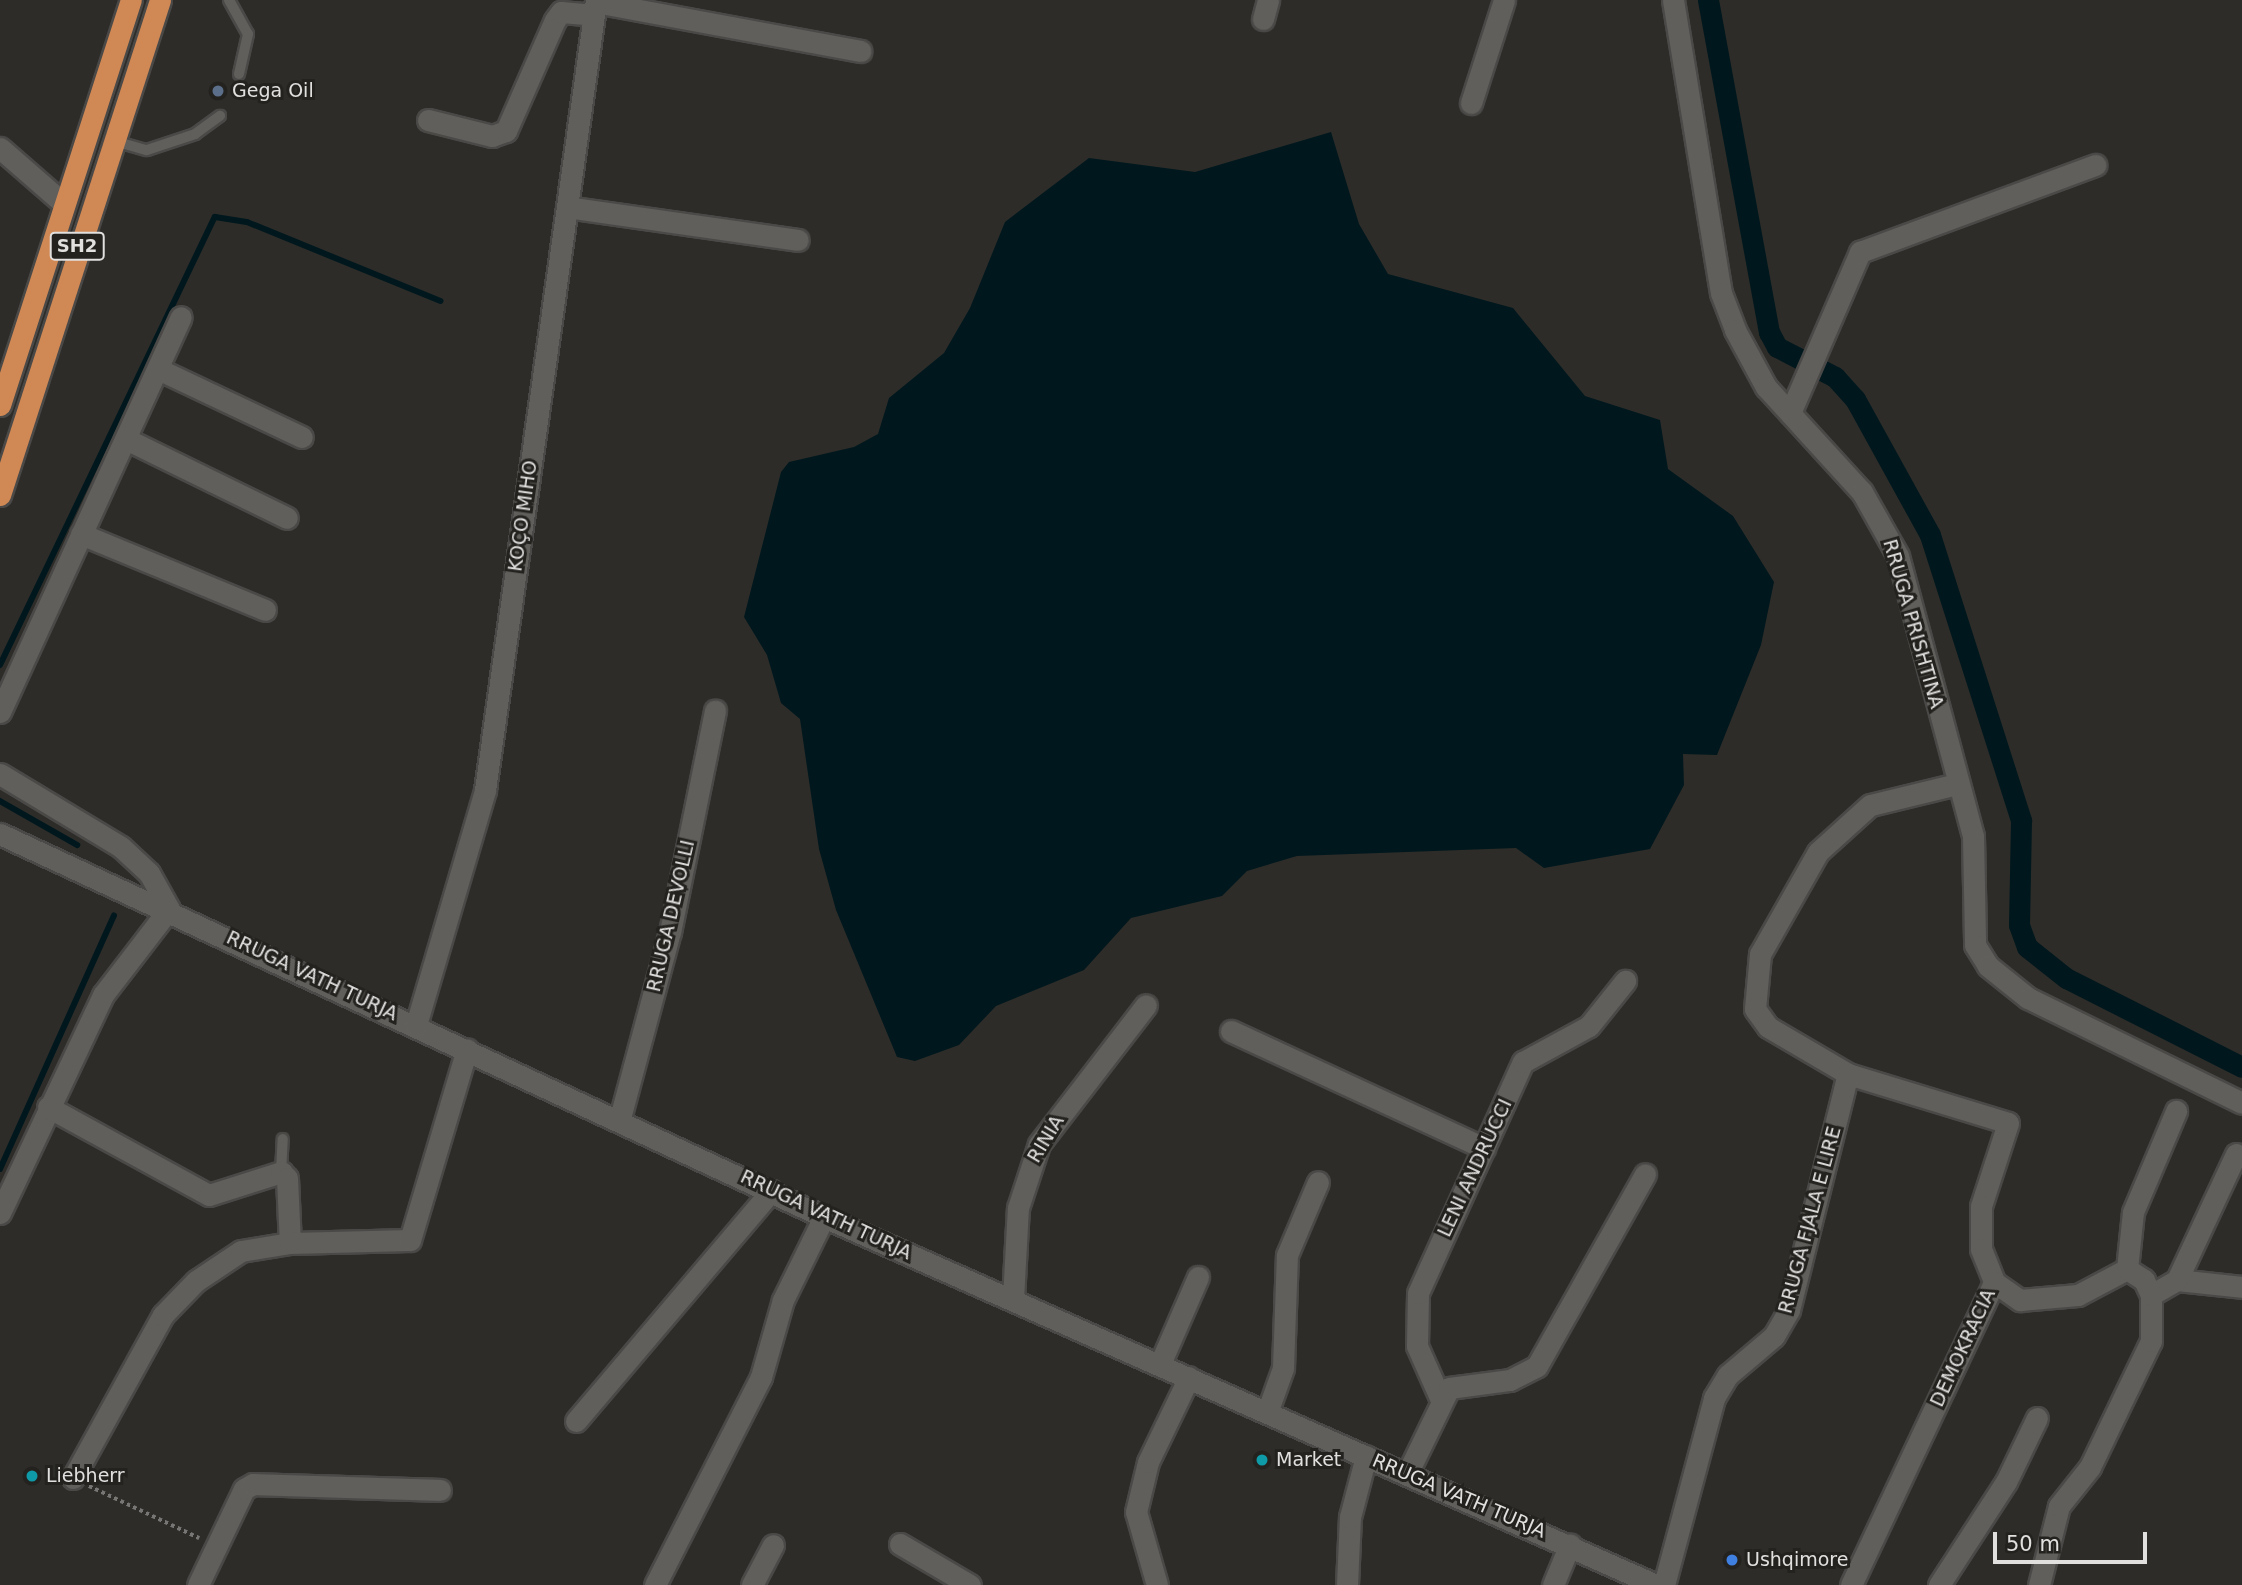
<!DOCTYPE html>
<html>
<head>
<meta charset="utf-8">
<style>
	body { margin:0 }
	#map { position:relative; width:2242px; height:1585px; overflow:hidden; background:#2d2c29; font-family:"DejaVu Sans",sans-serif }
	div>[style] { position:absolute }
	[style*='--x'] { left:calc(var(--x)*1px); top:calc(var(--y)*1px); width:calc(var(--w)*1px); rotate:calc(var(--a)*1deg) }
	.water>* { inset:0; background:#00181d }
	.stream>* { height:6px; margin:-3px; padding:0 3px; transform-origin:3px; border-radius:3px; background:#00181d }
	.canal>* { height:21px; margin:-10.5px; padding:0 10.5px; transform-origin:10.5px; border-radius:10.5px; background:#00181d }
	.path>* { height:3.5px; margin-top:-1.75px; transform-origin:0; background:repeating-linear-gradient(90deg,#777674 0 3.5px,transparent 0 7px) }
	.roads { filter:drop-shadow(2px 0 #4a4947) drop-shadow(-2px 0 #4a4947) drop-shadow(0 2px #4a4947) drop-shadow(0 -2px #4a4947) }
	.lane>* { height:10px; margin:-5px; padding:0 5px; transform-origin:5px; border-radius:5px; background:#615f5c }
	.street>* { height:21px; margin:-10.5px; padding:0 10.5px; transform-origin:10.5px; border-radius:10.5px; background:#615f5c }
	.secondary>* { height:21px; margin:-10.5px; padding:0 10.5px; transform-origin:10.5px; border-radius:10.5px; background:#615f5c }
	.highway>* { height:21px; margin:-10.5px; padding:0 10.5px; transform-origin:10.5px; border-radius:10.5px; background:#d08855 }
	.dots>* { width:19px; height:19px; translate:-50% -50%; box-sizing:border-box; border:4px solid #23221f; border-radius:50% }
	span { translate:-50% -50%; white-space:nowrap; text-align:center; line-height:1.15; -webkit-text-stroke:6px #23221f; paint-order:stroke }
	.shield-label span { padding:2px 5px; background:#23221f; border:2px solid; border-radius:5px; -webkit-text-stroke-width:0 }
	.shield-label { font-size:18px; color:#e1e0df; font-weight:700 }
	.poi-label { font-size:19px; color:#e1e0df }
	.left { translate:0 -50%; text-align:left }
	.street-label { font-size:19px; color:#e1e0df }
	.scale { position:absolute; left:1993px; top:1532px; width:154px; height:32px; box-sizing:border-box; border:4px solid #e1e0df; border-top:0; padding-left:9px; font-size:21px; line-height:24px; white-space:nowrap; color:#e1e0df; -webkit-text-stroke:5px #23221f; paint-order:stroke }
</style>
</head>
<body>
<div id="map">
	<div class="water">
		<div style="clip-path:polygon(1331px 132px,1359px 224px,1388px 274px,1513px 308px,1585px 396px,1660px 420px,1668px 469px,1733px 516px,1774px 582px,1761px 645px,1717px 755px,1683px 754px,1684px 785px,1650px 849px,1544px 868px,1516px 848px,1297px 856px,1247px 871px,1222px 896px,1131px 918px,1084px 970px,996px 1006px,959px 1045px,915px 1061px,897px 1057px,836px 910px,819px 849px,800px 719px,781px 703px,767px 655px,744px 617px,781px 472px,789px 462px,854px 447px,878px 434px,889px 398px,944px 353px,970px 308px,1005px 222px,1089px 158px,1195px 172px)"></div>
	</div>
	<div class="stream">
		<div style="--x:0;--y:665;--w:497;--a:-64.4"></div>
		<div style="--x:215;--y:217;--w:32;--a:9"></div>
		<div style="--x:247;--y:222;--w:209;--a:22.2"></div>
		<div style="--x:0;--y:801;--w:89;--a:29.7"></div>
		<div style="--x:0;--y:1169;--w:278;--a:-65.8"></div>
	</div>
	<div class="canal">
		<div style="--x:1708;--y:0;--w:338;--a:79.6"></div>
		<div style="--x:1769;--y:332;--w:17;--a:62"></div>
		<div style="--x:1777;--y:347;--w:65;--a:27.3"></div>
		<div style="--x:1835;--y:377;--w:30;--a:48"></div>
		<div style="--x:1855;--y:399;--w:155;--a:61.1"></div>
		<div style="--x:1930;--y:535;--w:300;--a:72.3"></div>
		<div style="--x:2021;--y:821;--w:104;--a:91.1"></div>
		<div style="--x:2019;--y:925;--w:23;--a:70"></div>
		<div style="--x:2027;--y:947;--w:50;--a:38.5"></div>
		<div style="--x:2066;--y:978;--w:197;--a:26.8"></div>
	</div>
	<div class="path">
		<div style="--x:89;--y:1486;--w:122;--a:25.3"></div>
	</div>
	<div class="roads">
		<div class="lane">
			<div style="--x:229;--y:0;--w:39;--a:61"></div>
			<div style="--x:248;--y:34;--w:41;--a:102.7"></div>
			<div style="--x:111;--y:140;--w:37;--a:16"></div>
			<div style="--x:147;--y:150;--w:51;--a:-18.4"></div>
			<div style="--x:195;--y:134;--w:31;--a:-36"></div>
			<div style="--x:281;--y:1172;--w:33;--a:-87"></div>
		</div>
		<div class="street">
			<div style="--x:1673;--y:0;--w:297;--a:80.7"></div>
			<div style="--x:1721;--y:293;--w:40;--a:69"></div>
			<div style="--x:1735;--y:330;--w:65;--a:61.5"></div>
			<div style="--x:1766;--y:387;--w:142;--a:47.6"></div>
			<div style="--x:1862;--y:492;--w:73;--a:60.6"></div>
			<div style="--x:1898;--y:556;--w:290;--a:75"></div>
			<div style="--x:1973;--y:836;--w:109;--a:88.9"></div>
			<div style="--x:1975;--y:945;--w:25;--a:58"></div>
			<div style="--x:1988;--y:966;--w:51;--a:38.7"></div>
			<div style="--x:2028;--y:998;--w:238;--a:26.1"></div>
			<div style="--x:596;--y:2;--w:269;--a:10.5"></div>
			<div style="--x:1263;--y:19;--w:20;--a:-75"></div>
			<div style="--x:1471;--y:103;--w:108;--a:-72.2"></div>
			<div style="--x:428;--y:120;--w:66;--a:14"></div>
			<div style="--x:492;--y:136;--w:15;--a:-20"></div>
			<div style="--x:506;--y:131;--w:121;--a:-66.2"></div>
			<div style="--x:555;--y:20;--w:10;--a:-53"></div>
			<div style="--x:561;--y:12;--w:33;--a:5"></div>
			<div style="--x:0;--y:148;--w:84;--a:41.1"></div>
			<div style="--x:567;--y:207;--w:233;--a:8.1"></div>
			<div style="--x:158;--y:369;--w:159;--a:25.3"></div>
			<div style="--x:1790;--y:413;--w:176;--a:-66.5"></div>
			<div style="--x:1860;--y:252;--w:251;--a:-20.3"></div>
			<div style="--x:126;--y:439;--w:179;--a:26.1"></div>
			<div style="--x:81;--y:534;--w:199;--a:22.4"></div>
			<div style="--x:0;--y:712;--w:434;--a:-65.4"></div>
			<div style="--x:0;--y:774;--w:141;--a:31.1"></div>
			<div style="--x:121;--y:847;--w:38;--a:43"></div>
			<div style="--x:149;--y:873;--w:41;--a:60.9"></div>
			<div style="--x:169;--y:909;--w:108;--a:127.5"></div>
			<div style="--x:103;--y:995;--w:241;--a:115.3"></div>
			<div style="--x:1957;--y:784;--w:89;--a:166.4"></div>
			<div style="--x:1870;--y:805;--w:70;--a:137.9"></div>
			<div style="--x:1818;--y:852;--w:117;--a:119.6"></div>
			<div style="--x:1760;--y:954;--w:55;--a:95.2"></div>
			<div style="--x:1755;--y:1009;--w:22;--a:54"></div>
			<div style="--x:1768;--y:1027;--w:93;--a:30.4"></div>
			<div style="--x:1848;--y:1074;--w:167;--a:17"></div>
			<div style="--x:2008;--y:1123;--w:87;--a:108"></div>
			<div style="--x:1981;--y:1206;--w:43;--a:90"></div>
			<div style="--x:1981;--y:1249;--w:35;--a:68"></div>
			<div style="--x:1994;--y:1282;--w:32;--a:35"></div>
			<div style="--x:2020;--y:1300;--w:58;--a:-4.9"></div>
			<div style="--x:2078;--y:1295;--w:55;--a:-28"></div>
			<div style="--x:2127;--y:1269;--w:57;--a:-84"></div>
			<div style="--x:2133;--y:1212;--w:110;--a:-66.9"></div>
			<div style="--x:1231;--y:1031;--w:279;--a:24.8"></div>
			<div style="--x:48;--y:1107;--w:183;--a:28.7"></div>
			<div style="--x:209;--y:1195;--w:76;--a:-17.7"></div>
			<div style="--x:281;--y:1172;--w:8;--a:45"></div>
			<div style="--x:287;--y:1178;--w:65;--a:87.4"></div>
			<div style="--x:620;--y:1118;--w:193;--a:-75"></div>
			<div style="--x:670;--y:932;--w:226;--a:-78.5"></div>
			<div style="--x:2177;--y:1280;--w:65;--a:6.1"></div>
			<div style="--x:2151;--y:1295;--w:30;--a:-30"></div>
			<div style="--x:2177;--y:1280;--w:139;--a:-64.9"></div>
			<div style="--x:1013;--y:1299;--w:91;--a:-86.9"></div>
			<div style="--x:1018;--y:1208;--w:67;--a:-71.8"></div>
			<div style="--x:1039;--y:1144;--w:175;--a:-52.4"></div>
			<div style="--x:1160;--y:1364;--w:95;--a:-66.4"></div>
			<div style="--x:1441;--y:1400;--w:59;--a:-114"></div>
			<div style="--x:1417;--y:1346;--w:53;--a:-88.9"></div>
			<div style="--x:1418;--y:1293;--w:254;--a:-65.6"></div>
			<div style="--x:1523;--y:1062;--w:75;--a:-28.6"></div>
			<div style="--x:1589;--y:1026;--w:58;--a:-51.3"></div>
			<div style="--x:1268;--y:1410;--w:45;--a:-70.3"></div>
			<div style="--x:1283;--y:1368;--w:113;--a:-88"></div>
			<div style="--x:1287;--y:1255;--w:79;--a:-67"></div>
			<div style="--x:576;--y:1421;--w:302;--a:-49.7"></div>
			<div style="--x:1408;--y:1472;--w:93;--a:-64"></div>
			<div style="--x:1449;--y:1388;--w:62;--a:-7.5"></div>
			<div style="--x:1510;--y:1380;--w:30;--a:-27"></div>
			<div style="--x:1537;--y:1366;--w:220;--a:-60.6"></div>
			<div style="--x:73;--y:1478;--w:186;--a:-61.1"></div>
			<div style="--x:163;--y:1315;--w:47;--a:-45.9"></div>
			<div style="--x:196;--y:1281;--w:54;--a:-33.7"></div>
			<div style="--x:241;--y:1251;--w:50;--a:-9.3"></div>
			<div style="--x:290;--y:1243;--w:120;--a:-1.4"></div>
			<div style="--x:410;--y:1240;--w:199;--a:-73.4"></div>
			<div style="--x:900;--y:1544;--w:81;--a:30.4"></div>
			<div style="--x:198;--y:1585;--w:106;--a:-64.4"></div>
			<div style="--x:244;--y:1489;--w:10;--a:-29"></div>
			<div style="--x:253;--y:1484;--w:187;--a:1.8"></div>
			<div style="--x:655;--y:1585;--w:233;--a:-63"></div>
			<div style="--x:761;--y:1377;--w:80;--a:-74.1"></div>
			<div style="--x:783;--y:1300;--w:93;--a:-63.7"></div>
			<div style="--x:752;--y:1585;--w:45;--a:-62.3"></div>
			<div style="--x:1157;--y:1585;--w:76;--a:-106"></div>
			<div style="--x:1136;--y:1512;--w:51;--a:-76.5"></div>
			<div style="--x:1148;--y:1462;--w:94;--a:-64.2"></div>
			<div style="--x:1347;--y:1585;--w:68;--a:-87.5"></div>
			<div style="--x:1350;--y:1517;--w:63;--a:-75.3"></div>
			<div style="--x:1553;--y:1585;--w:44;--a:-67.5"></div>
			<div style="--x:1664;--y:1585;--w:194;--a:-75"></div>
			<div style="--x:1714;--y:1398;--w:27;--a:-59"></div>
			<div style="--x:1728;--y:1375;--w:60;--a:-40.3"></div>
			<div style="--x:1774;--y:1336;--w:30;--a:-60"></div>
			<div style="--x:1789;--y:1310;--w:243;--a:-76"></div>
			<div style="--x:1851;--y:1585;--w:335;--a:-64.7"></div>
			<div style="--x:1939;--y:1585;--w:123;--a:-57"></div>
			<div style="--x:2006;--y:1482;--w:71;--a:-64.2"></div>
			<div style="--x:2039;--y:1585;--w:81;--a:-75.8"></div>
			<div style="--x:2059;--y:1506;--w:50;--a:-51.5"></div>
			<div style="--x:2090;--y:1467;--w:140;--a:-64.2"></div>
			<div style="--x:2151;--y:1341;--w:46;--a:-90"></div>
			<div style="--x:2151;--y:1295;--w:17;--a:-115"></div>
			<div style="--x:2144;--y:1280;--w:20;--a:-147"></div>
		</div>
		<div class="secondary">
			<div style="--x:0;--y:834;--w:909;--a:24.93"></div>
			<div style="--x:824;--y:1217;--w:910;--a:23.86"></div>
			<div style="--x:416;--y:1025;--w:245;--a:-73.6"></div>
			<div style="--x:485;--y:790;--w:798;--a:-82"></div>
		</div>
		<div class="highway">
			<div style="--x:0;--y:405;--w:426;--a:-72.1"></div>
			<div style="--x:0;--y:495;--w:520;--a:-72.09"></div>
		</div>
	</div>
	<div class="dots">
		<div style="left:218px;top:91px;background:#5c6f8a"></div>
		<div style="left:1262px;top:1460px;background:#0f9aa8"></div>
		<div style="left:32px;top:1476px;background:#0f9aa8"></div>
		<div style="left:1732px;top:1560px;background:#3f7fe0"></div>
	</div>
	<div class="shield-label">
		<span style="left:77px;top:246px">SH2</span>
	</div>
	<div class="poi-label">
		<span class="left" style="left:232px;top:91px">Gega Oil</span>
		<span class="left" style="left:1276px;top:1460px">Market</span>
		<span class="left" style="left:46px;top:1476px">Liebherr</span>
		<span class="left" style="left:1746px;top:1560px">Ushqimore</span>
	</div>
	<div class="street-label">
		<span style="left:523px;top:516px;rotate:-82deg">KOÇO MIHO</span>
		<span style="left:1913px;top:624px;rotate:74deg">RRUGA PRISHTINA</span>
		<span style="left:671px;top:916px;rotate:-77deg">RRUGA DEVOLLI</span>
		<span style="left:312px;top:976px;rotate:25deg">RRUGA VATH TURJA</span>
		<span style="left:1046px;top:1139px;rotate:-59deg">RINIA</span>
		<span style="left:1475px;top:1168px;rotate:-65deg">LENI ANDRUCCI</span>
		<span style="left:826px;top:1215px;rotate:25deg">RRUGA VATH TURJA</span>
		<span style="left:1810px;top:1220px;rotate:-75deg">RRUGA FJALA E LIRE</span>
		<span style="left:1963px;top:1348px;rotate:-65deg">DEMOKRACIA</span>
		<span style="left:1459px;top:1496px;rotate:23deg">RRUGA VATH TURJA</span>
	</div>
	<div class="scale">50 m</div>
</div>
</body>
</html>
